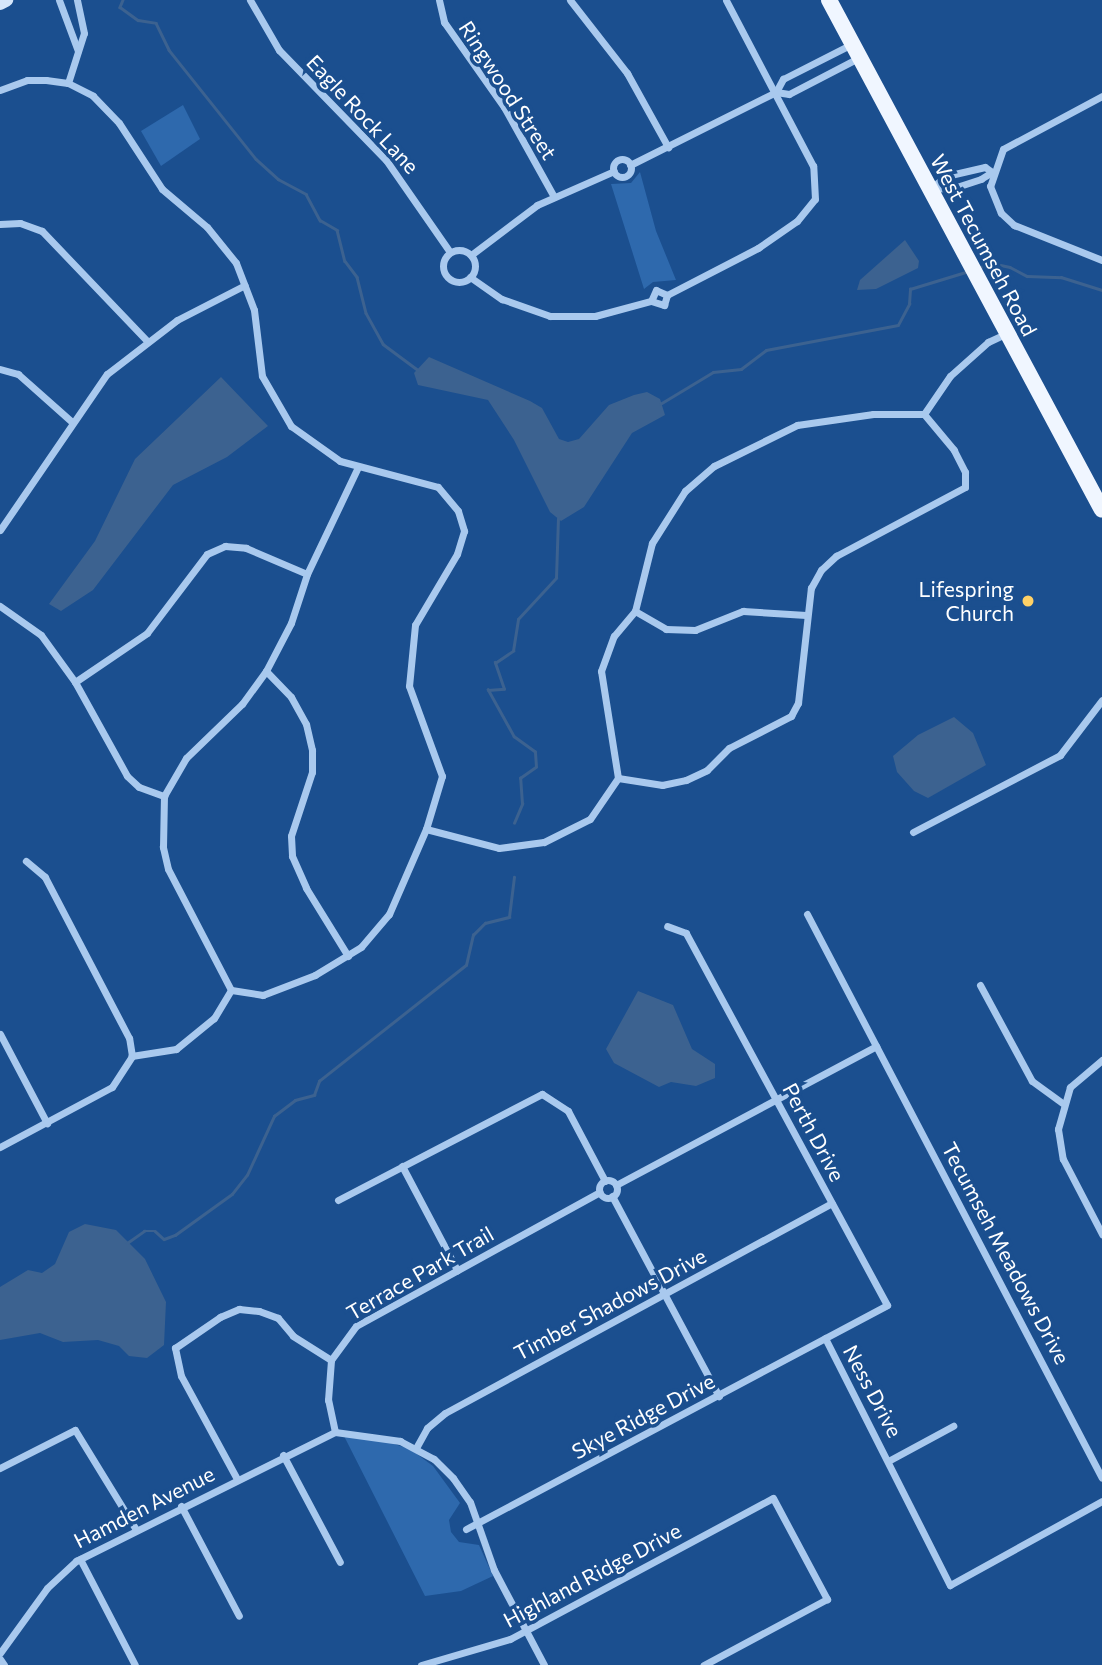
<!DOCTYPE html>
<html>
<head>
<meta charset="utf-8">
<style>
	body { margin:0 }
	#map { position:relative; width:1102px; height:1665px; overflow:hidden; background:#1b4f8f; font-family:Commissioner,sans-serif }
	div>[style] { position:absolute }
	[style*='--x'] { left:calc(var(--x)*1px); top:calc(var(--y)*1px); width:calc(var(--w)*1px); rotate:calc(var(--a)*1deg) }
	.green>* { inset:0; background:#2e69ad }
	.water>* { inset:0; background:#3c6290 }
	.stream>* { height:2.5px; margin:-1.25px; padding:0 1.25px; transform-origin:1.25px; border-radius:1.25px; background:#3c6290 }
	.street>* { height:7px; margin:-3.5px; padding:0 3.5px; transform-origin:3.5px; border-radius:3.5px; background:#a9c9ee }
	.street>.ring { margin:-3.5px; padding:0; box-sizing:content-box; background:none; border:7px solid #a9c9ee; border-radius:50% }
	.secondary>* { height:14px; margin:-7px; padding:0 7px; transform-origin:7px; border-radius:7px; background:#d6e6fa }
	.primary>* { height:16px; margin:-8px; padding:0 8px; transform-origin:8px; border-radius:8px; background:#f0f6ff }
	.dots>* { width:19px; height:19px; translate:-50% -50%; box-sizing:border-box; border:4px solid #1b4f8f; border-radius:50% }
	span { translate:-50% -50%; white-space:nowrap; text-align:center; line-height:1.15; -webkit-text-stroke:7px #1b4f8f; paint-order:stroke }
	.street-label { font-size:21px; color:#fff }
	.poi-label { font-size:21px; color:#fff }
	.right { translate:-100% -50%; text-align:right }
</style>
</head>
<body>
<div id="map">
	<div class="green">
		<div style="clip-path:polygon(183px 105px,200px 139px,161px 166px,141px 131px)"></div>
		<div style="clip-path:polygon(640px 172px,656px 231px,676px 280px,653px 282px,644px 289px,611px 184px,631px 183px)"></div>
		<div style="clip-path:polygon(344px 1436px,378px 1439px,410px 1449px,433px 1466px,460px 1503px,449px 1520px,451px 1532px,459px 1542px,479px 1545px,493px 1576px,461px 1591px,425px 1596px)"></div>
	</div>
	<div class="water">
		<div style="clip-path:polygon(905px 240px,919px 261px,918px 268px,876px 289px,857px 290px,860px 280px)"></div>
		<div style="clip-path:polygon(429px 357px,530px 401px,542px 408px,559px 439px,568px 442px,579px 439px,609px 405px,634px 395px,647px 392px,660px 399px,665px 415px,632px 433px,584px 507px,561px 521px,550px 512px,514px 440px,488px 400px,418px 385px,414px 373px)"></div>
		<div style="clip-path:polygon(221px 377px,268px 426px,227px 457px,173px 485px,93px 590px,61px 611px,49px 604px,95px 541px,135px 459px)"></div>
		<div style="clip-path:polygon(954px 717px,973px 733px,986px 765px,928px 798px,914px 791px,897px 772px,893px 756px,918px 735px)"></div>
		<div style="clip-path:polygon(638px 991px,673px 1005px,692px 1049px,715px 1064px,715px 1078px,696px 1086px,671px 1082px,659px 1087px,614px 1063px,606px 1049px)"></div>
		<div style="clip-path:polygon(85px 1224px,116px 1230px,145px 1259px,166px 1302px,164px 1345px,147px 1358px,129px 1356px,119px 1346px,98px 1340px,63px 1342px,40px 1333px,0 1340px,0 1287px,28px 1270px,42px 1273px,55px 1264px,69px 1232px)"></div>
	</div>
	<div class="stream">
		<div style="--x:123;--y:0;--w:8;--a:113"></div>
		<div style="--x:120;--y:7;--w:22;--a:36"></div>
		<div style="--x:138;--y:20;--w:18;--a:9"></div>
		<div style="--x:156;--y:23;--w:30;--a:64"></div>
		<div style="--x:169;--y:50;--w:139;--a:51.4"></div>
		<div style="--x:256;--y:159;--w:30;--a:42"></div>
		<div style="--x:278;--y:179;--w:32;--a:28"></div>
		<div style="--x:306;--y:194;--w:30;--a:62"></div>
		<div style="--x:320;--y:220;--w:20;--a:30"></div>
		<div style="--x:337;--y:230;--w:32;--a:76"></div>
		<div style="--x:345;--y:261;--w:20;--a:53"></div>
		<div style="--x:357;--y:277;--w:37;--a:76"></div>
		<div style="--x:366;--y:313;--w:35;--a:61"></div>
		<div style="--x:383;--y:344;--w:44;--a:36.6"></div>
		<div style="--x:978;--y:268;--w:14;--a:-21"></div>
		<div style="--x:991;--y:263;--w:19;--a:12"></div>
		<div style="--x:1010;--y:267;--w:19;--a:28"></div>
		<div style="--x:1027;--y:276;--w:34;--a:2"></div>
		<div style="--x:1061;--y:277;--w:43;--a:17.6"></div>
		<div style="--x:660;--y:404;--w:62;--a:-31.1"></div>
		<div style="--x:713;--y:372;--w:28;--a:-6"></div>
		<div style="--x:741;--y:369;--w:31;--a:-37"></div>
		<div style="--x:766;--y:350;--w:134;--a:-10.7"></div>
		<div style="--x:898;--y:325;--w:24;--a:-62"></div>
		<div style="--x:909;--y:304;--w:15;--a:-86"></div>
		<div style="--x:910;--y:289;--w:62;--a:-17"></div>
		<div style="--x:514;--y:823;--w:21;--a:-67"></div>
		<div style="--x:522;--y:804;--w:26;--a:-94"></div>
		<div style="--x:520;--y:778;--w:19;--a:-35"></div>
		<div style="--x:536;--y:767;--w:15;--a:-94"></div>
		<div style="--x:535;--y:752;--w:26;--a:-144"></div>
		<div style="--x:514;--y:737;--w:54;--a:-119"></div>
		<div style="--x:488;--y:690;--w:16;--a:-4"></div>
		<div style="--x:504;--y:689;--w:28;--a:-109"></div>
		<div style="--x:495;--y:663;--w:22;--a:-34"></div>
		<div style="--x:513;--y:651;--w:32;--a:-81"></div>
		<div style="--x:518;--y:619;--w:56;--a:-47.2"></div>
		<div style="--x:556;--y:578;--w:59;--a:-88.1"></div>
		<div style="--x:127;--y:1243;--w:21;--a:-35"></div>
		<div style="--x:144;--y:1231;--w:11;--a:0"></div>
		<div style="--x:155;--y:1231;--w:12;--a:42"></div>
		<div style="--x:164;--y:1239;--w:12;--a:-20"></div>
		<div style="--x:175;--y:1235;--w:70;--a:-35.7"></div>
		<div style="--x:232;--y:1194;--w:24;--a:-52"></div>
		<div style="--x:247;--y:1175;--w:65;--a:-65.4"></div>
		<div style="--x:274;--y:1116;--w:26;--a:-37"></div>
		<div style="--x:295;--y:1100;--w:20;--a:-15"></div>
		<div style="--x:314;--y:1095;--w:15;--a:-70"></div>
		<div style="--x:319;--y:1081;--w:187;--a:-38.3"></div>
		<div style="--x:466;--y:965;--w:31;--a:-77"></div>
		<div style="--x:473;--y:935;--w:17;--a:-45"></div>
		<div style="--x:485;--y:923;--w:25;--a:-14"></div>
		<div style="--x:509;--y:917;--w:40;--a:-82.9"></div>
	</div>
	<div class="street">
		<div style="--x:59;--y:0;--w:54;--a:69.6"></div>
		<div style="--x:250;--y:0;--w:58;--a:59.9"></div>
		<div style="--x:279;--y:50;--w:153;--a:45.8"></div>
		<div style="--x:386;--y:160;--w:112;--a:55.2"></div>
		<div style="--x:439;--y:0;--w:23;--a:77"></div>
		<div style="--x:444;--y:22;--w:104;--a:54.8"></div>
		<div style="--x:504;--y:107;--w:103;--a:60.9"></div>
		<div style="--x:570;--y:0;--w:93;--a:52"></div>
		<div style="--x:627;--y:73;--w:85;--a:61"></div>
		<div style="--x:68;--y:83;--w:52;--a:-72.3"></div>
		<div style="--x:84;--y:33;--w:34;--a:-102"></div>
		<div style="--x:0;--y:90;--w:29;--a:-20"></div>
		<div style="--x:27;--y:80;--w:19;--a:0"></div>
		<div style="--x:46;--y:80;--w:22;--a:8"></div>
		<div style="--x:68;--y:83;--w:28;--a:27"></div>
		<div style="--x:93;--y:96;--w:37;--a:46"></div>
		<div style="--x:119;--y:123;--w:79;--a:56.9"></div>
		<div style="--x:162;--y:189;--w:59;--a:40.2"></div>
		<div style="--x:207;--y:227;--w:46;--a:51.1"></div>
		<div style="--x:236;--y:263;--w:50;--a:69"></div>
		<div style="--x:254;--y:310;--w:66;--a:83.1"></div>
		<div style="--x:262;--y:376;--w:58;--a:59.9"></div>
		<div style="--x:291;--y:426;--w:60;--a:35.5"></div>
		<div style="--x:340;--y:461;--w:101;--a:14.9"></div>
		<div style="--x:438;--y:487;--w:31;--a:50"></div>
		<div style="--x:458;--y:511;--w:21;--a:73"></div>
		<div style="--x:464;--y:531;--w:24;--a:107"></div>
		<div style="--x:457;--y:554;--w:82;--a:120.6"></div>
		<div style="--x:415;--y:625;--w:61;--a:95.6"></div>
		<div style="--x:409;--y:686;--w:96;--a:69.9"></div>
		<div style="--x:442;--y:776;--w:55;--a:106.8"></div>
		<div style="--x:426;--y:829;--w:93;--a:113.5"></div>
		<div style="--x:389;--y:914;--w:43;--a:130.3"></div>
		<div style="--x:361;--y:947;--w:54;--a:148.7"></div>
		<div style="--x:315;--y:975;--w:56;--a:159"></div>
		<div style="--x:263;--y:995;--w:32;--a:-171"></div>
		<div style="--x:231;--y:990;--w:33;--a:121"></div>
		<div style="--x:214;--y:1018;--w:49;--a:140.8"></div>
		<div style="--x:176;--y:1049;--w:45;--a:171"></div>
		<div style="--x:776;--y:92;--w:13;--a:9"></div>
		<div style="--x:789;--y:94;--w:80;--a:-27.5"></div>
		<div style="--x:1102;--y:96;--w:112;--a:151.8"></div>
		<div style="--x:1003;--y:149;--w:39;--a:109"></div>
		<div style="--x:990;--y:186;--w:29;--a:68"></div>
		<div style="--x:1001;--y:213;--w:18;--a:43"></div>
		<div style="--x:1014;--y:225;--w:95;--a:21.7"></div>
		<div class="ring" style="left:613px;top:159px;width:11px;height:11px"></div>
		<div style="--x:630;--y:165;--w:163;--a:-26.6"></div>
		<div style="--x:776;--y:92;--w:15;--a:-62"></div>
		<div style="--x:783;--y:79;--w:77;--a:-26.9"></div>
		<div style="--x:985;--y:167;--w:9;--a:36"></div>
		<div style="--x:992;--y:172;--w:13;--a:148"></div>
		<div style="--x:981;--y:179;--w:29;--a:162"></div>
		<div style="--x:953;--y:188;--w:23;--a:178"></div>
		<div style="--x:930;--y:189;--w:21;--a:-39"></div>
		<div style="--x:946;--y:176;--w:40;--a:-13"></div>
		<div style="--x:0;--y:224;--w:20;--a:-3"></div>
		<div style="--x:20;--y:223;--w:23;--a:20"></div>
		<div style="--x:42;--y:231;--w:153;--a:46.3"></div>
		<div class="ring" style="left:443px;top:250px;width:25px;height:25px"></div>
		<div style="--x:471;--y:255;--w:83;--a:-37.1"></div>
		<div style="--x:537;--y:205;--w:84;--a:-23.8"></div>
		<div style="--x:470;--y:277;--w:39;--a:35"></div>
		<div style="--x:502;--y:299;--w:51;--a:19.5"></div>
		<div style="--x:550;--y:316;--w:45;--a:0"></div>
		<div style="--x:595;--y:316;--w:58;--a:-15"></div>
		<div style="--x:667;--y:295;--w:12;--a:-156"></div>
		<div style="--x:656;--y:290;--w:12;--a:114"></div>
		<div style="--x:651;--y:301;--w:14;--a:17"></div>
		<div style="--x:664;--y:305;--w:10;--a:-73"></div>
		<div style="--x:667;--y:295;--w:102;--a:-27.3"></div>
		<div style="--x:758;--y:248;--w:47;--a:-34.7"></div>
		<div style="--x:797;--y:221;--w:28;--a:-51"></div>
		<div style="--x:815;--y:199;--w:33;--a:-93"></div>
		<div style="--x:813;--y:166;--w:187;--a:-117.7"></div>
		<div style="--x:0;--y:369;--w:19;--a:16"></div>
		<div style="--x:18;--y:374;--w:72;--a:41.6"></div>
		<div style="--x:924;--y:414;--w:46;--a:-55.6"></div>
		<div style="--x:950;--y:376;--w:51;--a:-41.8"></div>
		<div style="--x:988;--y:342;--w:21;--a:-25"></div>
		<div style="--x:0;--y:530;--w:189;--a:-55.6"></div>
		<div style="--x:107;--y:374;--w:88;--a:-37.6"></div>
		<div style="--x:177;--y:320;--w:76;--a:-27.2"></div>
		<div style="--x:0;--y:606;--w:50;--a:35.3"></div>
		<div style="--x:41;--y:635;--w:58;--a:54.1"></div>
		<div style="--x:75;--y:682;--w:87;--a:-34.2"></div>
		<div style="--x:147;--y:633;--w:99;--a:-52.8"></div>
		<div style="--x:207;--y:554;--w:20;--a:-24"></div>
		<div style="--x:225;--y:546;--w:21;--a:5"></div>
		<div style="--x:246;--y:548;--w:66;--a:23.1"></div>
		<div style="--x:307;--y:574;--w:119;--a:-64.5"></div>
		<div style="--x:635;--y:611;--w:36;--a:30"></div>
		<div style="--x:666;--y:629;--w:29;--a:2"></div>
		<div style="--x:695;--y:630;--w:52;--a:-21.6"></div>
		<div style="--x:743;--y:611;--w:63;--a:3.6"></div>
		<div style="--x:266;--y:671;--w:36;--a:46"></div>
		<div style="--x:291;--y:697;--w:31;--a:61"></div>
		<div style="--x:306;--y:724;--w:27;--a:77"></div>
		<div style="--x:312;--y:750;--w:22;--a:90"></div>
		<div style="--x:312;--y:772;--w:67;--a:108.2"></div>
		<div style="--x:291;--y:836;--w:20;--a:87"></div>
		<div style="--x:292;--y:856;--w:35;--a:66"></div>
		<div style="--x:306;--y:888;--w:80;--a:58.3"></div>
		<div style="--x:75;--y:682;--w:107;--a:61"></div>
		<div style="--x:127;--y:776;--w:16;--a:43"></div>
		<div style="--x:139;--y:787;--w:27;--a:20"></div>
		<div style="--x:618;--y:778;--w:45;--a:9"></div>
		<div style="--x:662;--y:785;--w:25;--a:-12"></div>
		<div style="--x:686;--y:780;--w:23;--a:-25"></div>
		<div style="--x:707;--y:770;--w:31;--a:-45"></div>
		<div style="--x:729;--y:748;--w:70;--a:-27.3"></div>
		<div style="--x:791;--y:716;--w:15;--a:-62"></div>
		<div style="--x:798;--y:703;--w:116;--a:-83.6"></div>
		<div style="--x:811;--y:588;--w:21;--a:-61"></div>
		<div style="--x:821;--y:570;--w:21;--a:-43"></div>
		<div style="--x:836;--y:556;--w:146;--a:-28.1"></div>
		<div style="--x:965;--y:487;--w:15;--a:-90"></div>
		<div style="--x:965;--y:472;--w:25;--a:-117"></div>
		<div style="--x:954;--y:450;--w:47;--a:-129.8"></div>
		<div style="--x:426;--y:829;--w:75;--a:14.6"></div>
		<div style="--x:499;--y:848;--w:45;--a:-7.6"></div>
		<div style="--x:544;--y:842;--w:51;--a:-26.6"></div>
		<div style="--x:590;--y:819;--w:50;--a:-55.7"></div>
		<div style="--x:618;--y:778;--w:108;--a:-99"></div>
		<div style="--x:601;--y:671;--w:37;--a:-70"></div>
		<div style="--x:614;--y:636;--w:33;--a:-50"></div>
		<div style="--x:635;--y:611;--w:70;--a:-76"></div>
		<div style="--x:652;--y:543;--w:62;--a:-57.6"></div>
		<div style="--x:685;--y:491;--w:38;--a:-41"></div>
		<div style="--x:714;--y:466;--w:93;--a:-26.3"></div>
		<div style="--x:797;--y:425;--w:77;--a:-8.2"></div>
		<div style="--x:873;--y:414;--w:51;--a:0"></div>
		<div style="--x:913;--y:832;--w:166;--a:-27.6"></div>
		<div style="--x:1060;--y:755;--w:69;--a:-52.6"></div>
		<div style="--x:807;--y:914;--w:636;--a:62.39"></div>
		<div style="--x:980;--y:985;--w:109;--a:61.6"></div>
		<div style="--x:1032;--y:1081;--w:37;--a:36"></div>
		<div style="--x:231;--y:990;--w:136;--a:-117.5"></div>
		<div style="--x:168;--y:869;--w:23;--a:-103"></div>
		<div style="--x:163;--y:847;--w:51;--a:-88.9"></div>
		<div style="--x:164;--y:796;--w:44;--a:-59.9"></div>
		<div style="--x:186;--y:758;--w:78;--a:-44"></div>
		<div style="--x:242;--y:704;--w:41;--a:-54"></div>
		<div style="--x:266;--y:671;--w:54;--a:-62.5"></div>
		<div style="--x:291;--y:623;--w:52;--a:-71.9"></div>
		<div style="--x:0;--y:1034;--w:101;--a:62.2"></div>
		<div style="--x:1102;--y:1060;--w:42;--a:139.8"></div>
		<div style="--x:1070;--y:1087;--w:44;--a:105.9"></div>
		<div style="--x:1058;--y:1129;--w:30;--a:81"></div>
		<div style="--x:1063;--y:1159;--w:85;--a:62.5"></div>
		<div style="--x:0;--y:1147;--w:127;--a:-28.2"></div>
		<div style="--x:112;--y:1087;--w:37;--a:-57"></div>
		<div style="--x:132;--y:1056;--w:18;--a:-99"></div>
		<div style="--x:129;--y:1038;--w:182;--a:-117.6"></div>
		<div style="--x:45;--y:877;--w:25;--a:-140"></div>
		<div style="--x:402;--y:1166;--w:118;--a:62.1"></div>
		<div class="ring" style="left:599px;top:1180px;width:11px;height:11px"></div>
		<div style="--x:616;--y:1185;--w:295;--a:-28.1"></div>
		<div style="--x:612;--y:1196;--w:227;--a:61.9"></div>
		<div style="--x:338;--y:1200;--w:230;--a:-27.5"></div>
		<div style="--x:542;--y:1094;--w:31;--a:33"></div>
		<div style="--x:568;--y:1111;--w:79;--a:62.1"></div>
		<div style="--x:825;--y:1338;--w:277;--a:63.2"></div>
		<div style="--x:950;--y:1585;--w:174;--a:-28.9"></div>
		<div style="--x:335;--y:1432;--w:33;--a:-102"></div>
		<div style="--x:328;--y:1400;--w:40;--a:-85.7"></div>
		<div style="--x:331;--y:1360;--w:42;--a:-53.7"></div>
		<div style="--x:356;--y:1326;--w:278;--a:-28.8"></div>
		<div style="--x:416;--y:1448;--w:23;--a:-61"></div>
		<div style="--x:427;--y:1428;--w:23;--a:-40"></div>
		<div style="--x:445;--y:1413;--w:440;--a:-28.5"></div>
		<div style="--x:283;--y:1455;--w:121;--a:62"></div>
		<div style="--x:890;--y:1460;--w:72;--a:-28.4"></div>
		<div style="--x:0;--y:1468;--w:84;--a:-26.9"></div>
		<div style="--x:75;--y:1430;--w:115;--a:58.5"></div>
		<div style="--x:237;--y:1479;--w:117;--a:-118.5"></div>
		<div style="--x:181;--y:1376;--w:29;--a:-102"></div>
		<div style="--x:175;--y:1348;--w:55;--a:-34.6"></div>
		<div style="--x:220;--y:1317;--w:21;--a:-23"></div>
		<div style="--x:239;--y:1309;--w:20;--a:6"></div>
		<div style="--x:259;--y:1311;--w:20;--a:20"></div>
		<div style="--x:278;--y:1318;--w:23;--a:50"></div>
		<div style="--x:293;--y:1336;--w:45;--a:32.3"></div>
		<div style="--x:181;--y:1506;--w:124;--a:62.2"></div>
		<div style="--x:466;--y:1529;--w:477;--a:-28"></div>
		<div style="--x:887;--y:1305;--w:423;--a:-118.4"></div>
		<div style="--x:686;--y:933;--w:20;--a:-160"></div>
		<div style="--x:80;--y:1559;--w:119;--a:62.6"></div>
		<div style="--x:0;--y:1653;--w:80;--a:-54.1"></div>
		<div style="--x:47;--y:1588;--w:40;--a:-43"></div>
		<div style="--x:76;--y:1561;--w:289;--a:-26.5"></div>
		<div style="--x:335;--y:1432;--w:66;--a:7.9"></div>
		<div style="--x:400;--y:1441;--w:38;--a:28"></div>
		<div style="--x:434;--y:1459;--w:27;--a:45"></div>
		<div style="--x:453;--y:1478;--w:29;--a:55"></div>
		<div style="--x:470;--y:1502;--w:72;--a:70.6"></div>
		<div style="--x:494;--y:1570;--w:107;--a:62.2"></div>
		<div style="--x:0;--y:1659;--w:7;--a:56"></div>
		<div style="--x:421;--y:1665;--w:93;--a:-16.3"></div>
		<div style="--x:510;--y:1639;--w:298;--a:-28.2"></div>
		<div style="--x:773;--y:1498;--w:115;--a:61.9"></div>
		<div style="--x:827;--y:1599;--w:140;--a:151.8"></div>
	</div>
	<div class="secondary">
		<div style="--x:0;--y:3;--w:7;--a:-27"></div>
	</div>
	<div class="primary">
		<div style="--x:829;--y:0;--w:578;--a:61.84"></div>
	</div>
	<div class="dots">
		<div style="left:1028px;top:601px;background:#ffd166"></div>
	</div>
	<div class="street-label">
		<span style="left:508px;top:90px;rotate:57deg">Ringwood Street</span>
		<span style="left:363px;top:114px;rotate:47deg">Eagle Rock Lane</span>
		<span style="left:984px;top:245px;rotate:62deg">West Tecumseh Road</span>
		<span style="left:814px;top:1132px;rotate:62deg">Perth Drive</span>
		<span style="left:1006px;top:1253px;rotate:62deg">Tecumseh Meadows Drive</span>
		<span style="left:420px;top:1273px;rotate:-30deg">Terrace Park Trail</span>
		<span style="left:610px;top:1304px;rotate:-28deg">Timber Shadows Drive</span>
		<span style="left:873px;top:1391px;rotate:62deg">Ness Drive</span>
		<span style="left:643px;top:1416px;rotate:-28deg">Skye Ridge Drive</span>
		<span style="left:144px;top:1507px;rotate:-27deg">Hamden Avenue</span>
		<span style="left:592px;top:1575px;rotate:-28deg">Highland Ridge Drive</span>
	</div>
	<div class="poi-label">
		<span class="right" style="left:1014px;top:601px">Lifespring<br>Church</span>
	</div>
</div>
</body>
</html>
